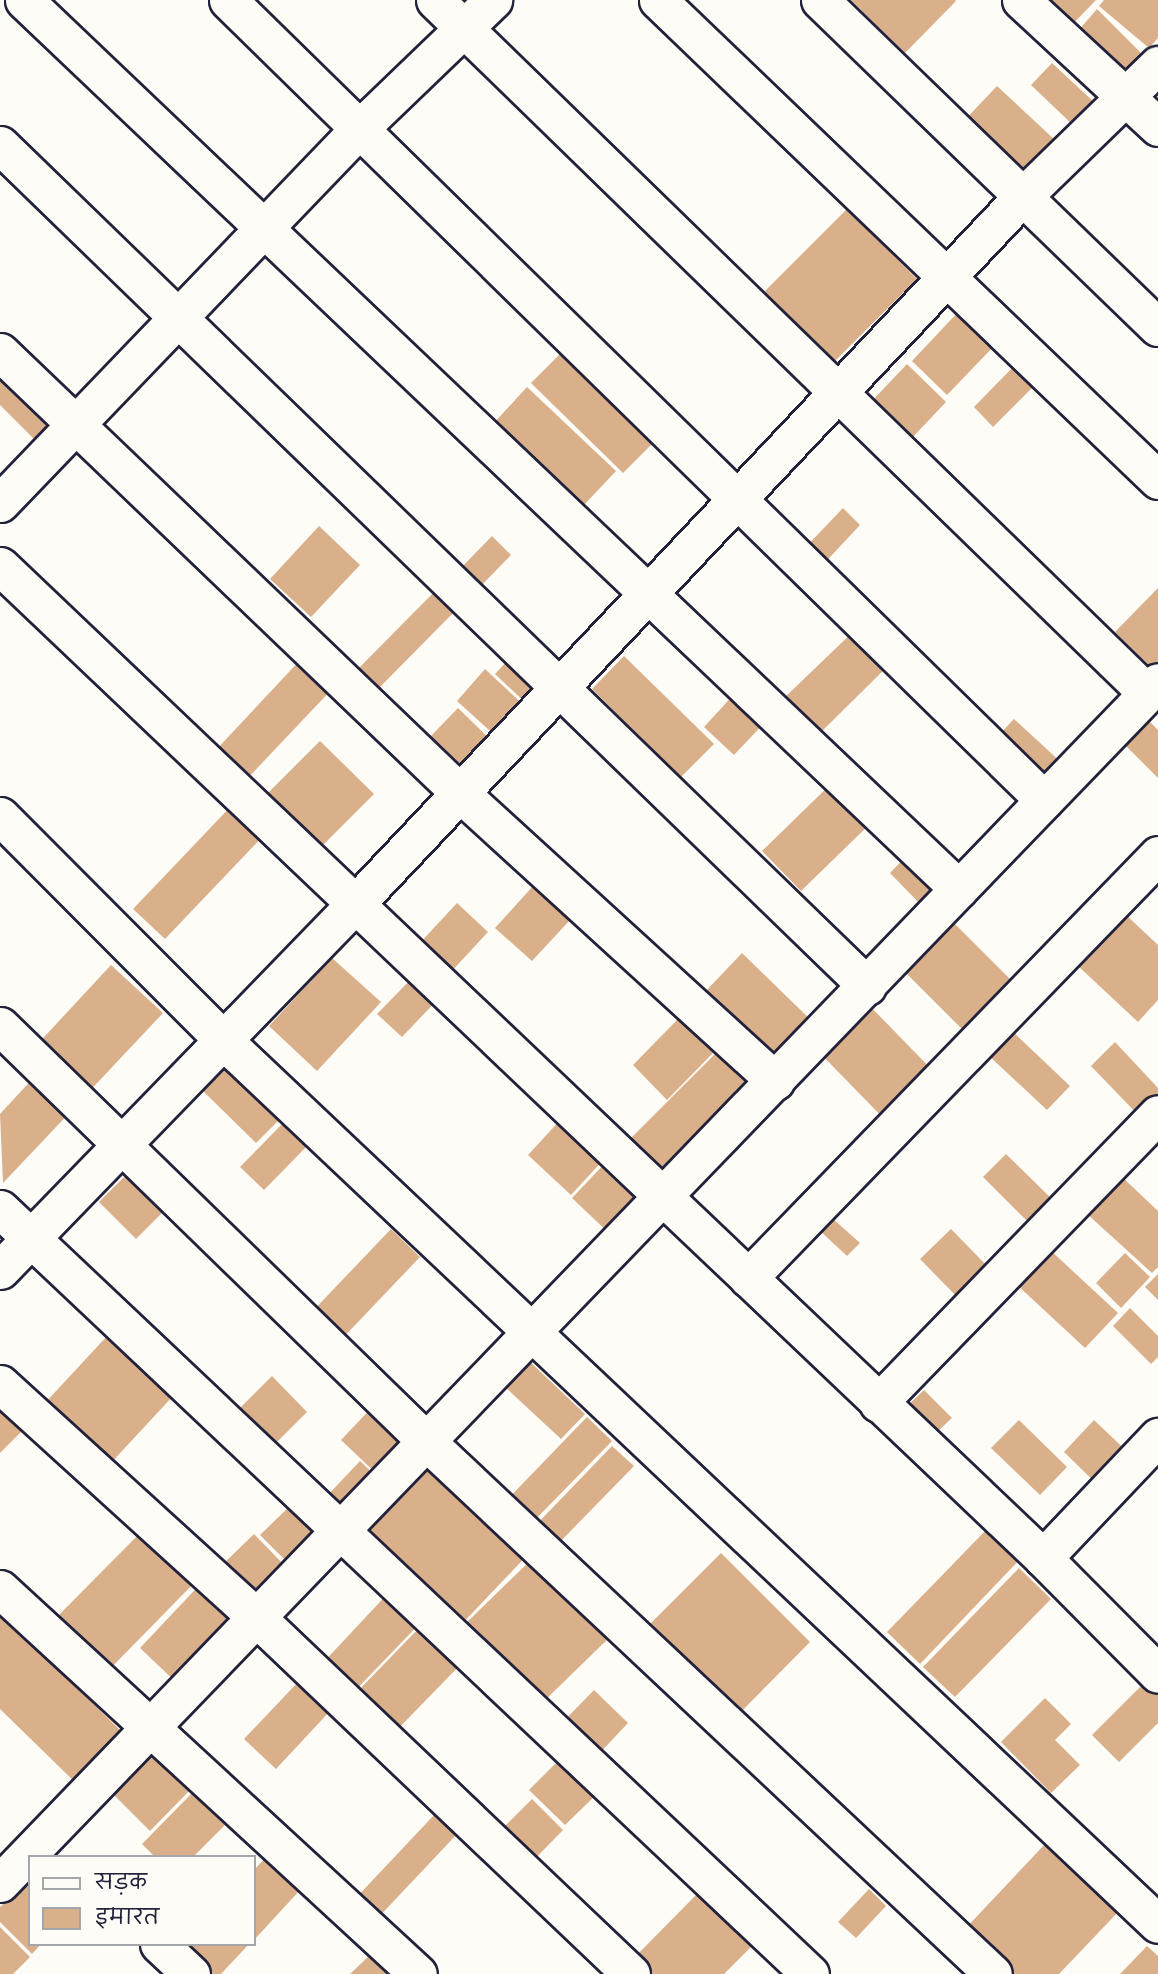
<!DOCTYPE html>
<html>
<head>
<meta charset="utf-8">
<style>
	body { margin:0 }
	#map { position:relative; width:1158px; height:1974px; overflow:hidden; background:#fdfcf7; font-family:Mynerve,"Playpen Sans Deva",sans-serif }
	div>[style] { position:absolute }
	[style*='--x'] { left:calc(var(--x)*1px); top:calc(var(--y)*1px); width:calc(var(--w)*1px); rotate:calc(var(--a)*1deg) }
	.building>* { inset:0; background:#dab08b }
	.roads { filter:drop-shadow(2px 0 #22223b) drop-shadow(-2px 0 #22223b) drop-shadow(0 2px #22223b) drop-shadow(0 -2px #22223b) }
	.minor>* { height:37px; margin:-18.5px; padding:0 18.5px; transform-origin:18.5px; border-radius:18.5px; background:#fdfcf7 }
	span { translate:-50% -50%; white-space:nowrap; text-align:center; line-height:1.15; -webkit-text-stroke:7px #fdfcf7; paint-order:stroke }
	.legend { position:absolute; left:28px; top:1855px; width:228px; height:91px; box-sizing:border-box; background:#fdfcf7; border:2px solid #a5a5ac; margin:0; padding:9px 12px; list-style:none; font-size:21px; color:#22223b }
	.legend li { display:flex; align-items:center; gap:14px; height:35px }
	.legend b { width:35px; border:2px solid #a5a5ac }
</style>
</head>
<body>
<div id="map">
	<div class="building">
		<div style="clip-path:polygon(851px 0,955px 0,956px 1px,905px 53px)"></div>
		<div style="clip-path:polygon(1040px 0,1096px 0,1068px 29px)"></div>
		<div style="clip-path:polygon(1104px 0,1158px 0,1158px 38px,1149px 48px,1099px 6px)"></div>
		<div style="clip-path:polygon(1097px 9px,1144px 56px,1121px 79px,1071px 39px)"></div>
		<div style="clip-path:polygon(1052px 63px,1096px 104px,1075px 127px,1031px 85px)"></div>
		<div style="clip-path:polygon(997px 86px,1055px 140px,1019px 179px,960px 125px)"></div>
		<div style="clip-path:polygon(847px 209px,917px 279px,829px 367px,758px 298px)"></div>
		<div style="clip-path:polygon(960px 310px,996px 344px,947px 395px,912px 361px)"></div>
		<div style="clip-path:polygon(567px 347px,659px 437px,623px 473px,531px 383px)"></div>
		<div style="clip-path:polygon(907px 364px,946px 402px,911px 439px,872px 401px)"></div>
		<div style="clip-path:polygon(1016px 364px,1036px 384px,993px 427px,974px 407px)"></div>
		<div style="clip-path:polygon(0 376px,64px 432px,46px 451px,0 405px)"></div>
		<div style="clip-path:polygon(527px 387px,616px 471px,582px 507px,492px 425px)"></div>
		<div style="clip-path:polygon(843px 508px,860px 525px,818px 570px,800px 553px)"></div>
		<div style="clip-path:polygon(319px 526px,360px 565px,311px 617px,270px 579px)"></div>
		<div style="clip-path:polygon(492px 536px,511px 555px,479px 588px,460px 569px)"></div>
		<div style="clip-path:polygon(447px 579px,467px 599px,378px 689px,358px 669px)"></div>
		<div style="clip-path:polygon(1158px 588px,1158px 669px,1156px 672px,1115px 632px)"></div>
		<div style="clip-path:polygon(858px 627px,892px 662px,817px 736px,782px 700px)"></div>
		<div style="clip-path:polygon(517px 650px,552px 684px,530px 707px,495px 674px)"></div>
		<div style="clip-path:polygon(624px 656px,714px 744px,681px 777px,592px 689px)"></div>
		<div style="clip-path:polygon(303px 657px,334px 687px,246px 780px,215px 751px)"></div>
		<div style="clip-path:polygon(485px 669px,528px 709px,500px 740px,457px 701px)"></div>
		<div style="clip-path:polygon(737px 691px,767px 720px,734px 755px,704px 727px)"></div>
		<div style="clip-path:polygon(458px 708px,495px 744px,468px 771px,431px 736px)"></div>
		<div style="clip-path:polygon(1146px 718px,1158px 730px,1158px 778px,1122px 742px)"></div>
		<div style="clip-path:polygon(1014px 719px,1064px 765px,1047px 784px,997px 737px)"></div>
		<div style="clip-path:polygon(320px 741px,374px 794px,320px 848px,266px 795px)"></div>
		<div style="clip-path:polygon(836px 779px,875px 819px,801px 891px,762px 851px)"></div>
		<div style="clip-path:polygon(236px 801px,268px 831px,165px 939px,133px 909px)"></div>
		<div style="clip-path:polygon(908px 854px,942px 887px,923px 907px,890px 873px)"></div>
		<div style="clip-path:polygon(533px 886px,570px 920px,532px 961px,495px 928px)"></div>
		<div style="clip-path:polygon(457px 903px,488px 932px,449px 974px,418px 945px)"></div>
		<div style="clip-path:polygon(1125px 914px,1158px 945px,1158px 1000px,1138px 1022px,1077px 965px)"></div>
		<div style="clip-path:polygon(948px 917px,1022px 991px,973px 1040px,899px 966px)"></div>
		<div style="clip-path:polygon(742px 953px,816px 1025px,778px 1064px,704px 993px)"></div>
		<div style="clip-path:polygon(332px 958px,381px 1002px,317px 1071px,269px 1026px)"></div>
		<div style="clip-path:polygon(111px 965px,163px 1013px,84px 1097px,33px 1049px)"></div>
		<div style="clip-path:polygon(418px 972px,442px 995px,402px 1037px,377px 1014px)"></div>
		<div style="clip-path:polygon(864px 1000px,940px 1078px,891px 1126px,815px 1048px)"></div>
		<div style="clip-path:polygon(679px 1018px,714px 1052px,667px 1100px,633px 1065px)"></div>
		<div style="clip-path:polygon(1010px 1029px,1070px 1086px,1047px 1110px,987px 1054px)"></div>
		<div style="clip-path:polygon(1115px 1042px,1158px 1088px,1158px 1103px,1141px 1118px,1091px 1066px)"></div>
		<div style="clip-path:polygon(717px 1052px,757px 1092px,664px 1185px,624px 1145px)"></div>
		<div style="clip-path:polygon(227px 1065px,281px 1118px,256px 1143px,202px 1090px)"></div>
		<div style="clip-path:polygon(37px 1074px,74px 1108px,3px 1183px,0 1114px)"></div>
		<div style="clip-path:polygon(563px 1117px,606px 1157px,571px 1195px,528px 1155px)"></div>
		<div style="clip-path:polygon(286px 1120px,310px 1143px,264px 1190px,240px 1167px)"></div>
		<div style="clip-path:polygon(1006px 1154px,1062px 1209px,1039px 1233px,983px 1177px)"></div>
		<div style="clip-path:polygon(609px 1159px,648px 1195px,611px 1235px,572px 1198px)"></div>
		<div style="clip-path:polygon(137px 1164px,174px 1201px,136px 1239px,99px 1202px)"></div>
		<div style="clip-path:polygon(1121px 1176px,1158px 1211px,1158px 1267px,1152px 1273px,1086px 1213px)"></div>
		<div style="clip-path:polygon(831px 1217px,860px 1243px,847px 1256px,819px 1230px)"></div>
		<div style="clip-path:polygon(391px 1229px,420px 1257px,337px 1344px,308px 1316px)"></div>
		<div style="clip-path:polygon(951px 1229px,995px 1274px,964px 1304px,920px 1259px)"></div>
		<div style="clip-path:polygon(1049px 1249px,1118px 1313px,1085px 1348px,1016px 1284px)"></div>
		<div style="clip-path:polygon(1125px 1253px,1150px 1277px,1121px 1308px,1096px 1283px)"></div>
		<div style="clip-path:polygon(1158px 1274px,1158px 1300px,1145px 1287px)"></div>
		<div style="clip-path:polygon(1130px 1308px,1158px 1336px,1158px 1357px,1151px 1364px,1113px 1326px)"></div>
		<div style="clip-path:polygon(109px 1334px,174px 1395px,109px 1465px,44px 1404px)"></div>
		<div style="clip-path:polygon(527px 1359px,585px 1414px,561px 1439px,503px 1385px)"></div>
		<div style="clip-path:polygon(272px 1376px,307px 1412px,271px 1448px,235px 1413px)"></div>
		<div style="clip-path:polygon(924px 1390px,952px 1418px,927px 1441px,900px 1413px)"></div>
		<div style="clip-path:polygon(378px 1401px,420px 1440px,383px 1480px,341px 1440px)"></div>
		<div style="clip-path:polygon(0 1402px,26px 1427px,0 1453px)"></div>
		<div style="clip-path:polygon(587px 1417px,612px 1441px,529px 1526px,504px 1503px)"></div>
		<div style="clip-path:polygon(1019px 1420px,1067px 1467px,1040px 1495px,991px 1448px)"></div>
		<div style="clip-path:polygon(1094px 1420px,1135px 1459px,1104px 1491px,1064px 1452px)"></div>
		<div style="clip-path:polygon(612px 1446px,634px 1466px,555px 1547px,534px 1527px)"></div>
		<div style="clip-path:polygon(438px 1457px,534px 1548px,459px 1627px,363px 1536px)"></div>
		<div style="clip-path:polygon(360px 1461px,378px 1478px,344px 1513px,326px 1497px)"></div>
		<div style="clip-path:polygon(295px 1501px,328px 1534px,293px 1568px,260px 1535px)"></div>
		<div style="clip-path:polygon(989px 1527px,1021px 1558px,920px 1664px,887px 1632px)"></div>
		<div style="clip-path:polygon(145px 1528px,197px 1580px,104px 1675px,51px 1623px)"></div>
		<div style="clip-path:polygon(254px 1534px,290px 1571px,256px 1605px,220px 1567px)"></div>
		<div style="clip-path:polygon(721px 1553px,810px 1642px,730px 1723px,641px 1633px)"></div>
		<div style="clip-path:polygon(535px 1556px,612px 1635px,540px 1705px,463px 1626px)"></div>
		<div style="clip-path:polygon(1019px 1568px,1051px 1599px,955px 1697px,923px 1667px)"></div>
		<div style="clip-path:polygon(206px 1578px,246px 1615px,179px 1685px,140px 1648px)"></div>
		<div style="clip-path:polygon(393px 1588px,425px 1618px,349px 1697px,319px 1667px)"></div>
		<div style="clip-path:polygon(0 1612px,128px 1738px,80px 1787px,0 1709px)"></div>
		<div style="clip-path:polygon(424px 1623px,463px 1662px,392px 1735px,352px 1697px)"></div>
		<div style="clip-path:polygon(299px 1681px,331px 1710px,276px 1769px,244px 1739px)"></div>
		<div style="clip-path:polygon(1146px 1681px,1158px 1693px,1158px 1723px,1119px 1762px,1092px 1735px)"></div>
		<div style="clip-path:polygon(594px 1690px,628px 1723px,595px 1758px,561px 1724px)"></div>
		<div style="clip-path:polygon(1045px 1698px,1071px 1724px,1055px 1740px,1080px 1765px,1051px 1793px,1001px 1742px)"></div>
		<div style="clip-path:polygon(153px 1748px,193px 1787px,150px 1831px,110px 1791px)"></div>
		<div style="clip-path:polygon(564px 1755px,600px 1791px,565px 1825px,529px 1790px)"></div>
		<div style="clip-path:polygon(195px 1790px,228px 1822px,193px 1857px,155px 1857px,142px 1844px)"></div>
		<div style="clip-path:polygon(532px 1799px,563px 1830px,526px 1868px,494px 1837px)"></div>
		<div style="clip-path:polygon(436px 1813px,458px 1833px,375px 1921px,353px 1901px)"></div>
		<div style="clip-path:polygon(1047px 1842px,1119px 1911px,1059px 1974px,1010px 1974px,964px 1930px)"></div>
		<div style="clip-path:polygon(267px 1856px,301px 1889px,254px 1940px,254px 1870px)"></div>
		<div style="clip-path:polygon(24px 1883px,30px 1889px,30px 1944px,41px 1944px,32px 1954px,0 1922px,0 1907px)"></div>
		<div style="clip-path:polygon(869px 1889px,886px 1906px,856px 1938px,838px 1922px)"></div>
		<div style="clip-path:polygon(699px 1892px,753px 1945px,724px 1974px,634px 1974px,626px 1966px)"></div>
		<div style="clip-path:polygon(0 1927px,30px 1957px,13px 1974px,0 1974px)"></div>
		<div style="clip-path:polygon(184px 1944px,249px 1944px,221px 1974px,202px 1974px)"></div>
		<div style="clip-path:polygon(1147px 1946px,1158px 1956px,1158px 1974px,1120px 1974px)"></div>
		<div style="clip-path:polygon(369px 1956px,387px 1974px,350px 1974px)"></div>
	</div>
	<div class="roads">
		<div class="minor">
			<div style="--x:24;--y:0;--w:1290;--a:43.56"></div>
			<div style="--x:228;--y:0;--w:1143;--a:44.43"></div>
			<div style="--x:435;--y:0;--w:994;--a:44.23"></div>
			<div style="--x:658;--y:0;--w:693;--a:43.83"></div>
			<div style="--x:820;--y:0;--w:470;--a:44.1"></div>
			<div style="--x:1021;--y:0;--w:187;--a:42.8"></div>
			<div style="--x:0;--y:145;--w:1208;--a:44.13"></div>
			<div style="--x:0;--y:352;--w:637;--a:43.79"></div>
			<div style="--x:460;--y:793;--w:427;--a:42.4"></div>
			<div style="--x:0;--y:503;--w:520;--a:-46.17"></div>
			<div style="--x:360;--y:128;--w:185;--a:-43.9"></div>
			<div style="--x:0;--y:566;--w:1439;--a:43.56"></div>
			<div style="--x:1043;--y:1558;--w:163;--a:45.2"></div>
			<div style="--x:0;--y:816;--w:317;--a:45.1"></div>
			<div style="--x:224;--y:1041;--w:1285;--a:43.39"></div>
			<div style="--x:0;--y:1026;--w:598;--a:44.25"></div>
			<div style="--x:428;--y:1443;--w:775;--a:43.22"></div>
			<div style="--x:0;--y:1209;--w:1114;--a:43.36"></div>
			<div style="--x:0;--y:1270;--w:511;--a:-45.87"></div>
			<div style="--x:356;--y:903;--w:969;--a:-46.67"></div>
			<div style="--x:1021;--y:198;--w:191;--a:-44.2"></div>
			<div style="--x:748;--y:1278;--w:589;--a:-45.89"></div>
			<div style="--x:0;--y:1384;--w:349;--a:42.3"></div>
			<div style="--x:258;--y:1619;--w:515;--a:43.58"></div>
			<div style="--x:878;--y:1403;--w:402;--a:-45.9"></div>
			<div style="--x:1043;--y:1558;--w:167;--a:-46.5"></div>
			<div style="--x:0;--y:1589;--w:568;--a:42.65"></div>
			<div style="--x:0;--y:1883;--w:1668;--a:-46.04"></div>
			<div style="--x:159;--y:1944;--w:44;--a:43.2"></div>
		</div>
	</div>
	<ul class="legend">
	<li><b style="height:9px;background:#fdfcf7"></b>सड़क</li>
	<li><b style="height:19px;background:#dab08b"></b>इमारत</li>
	</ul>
</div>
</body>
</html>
